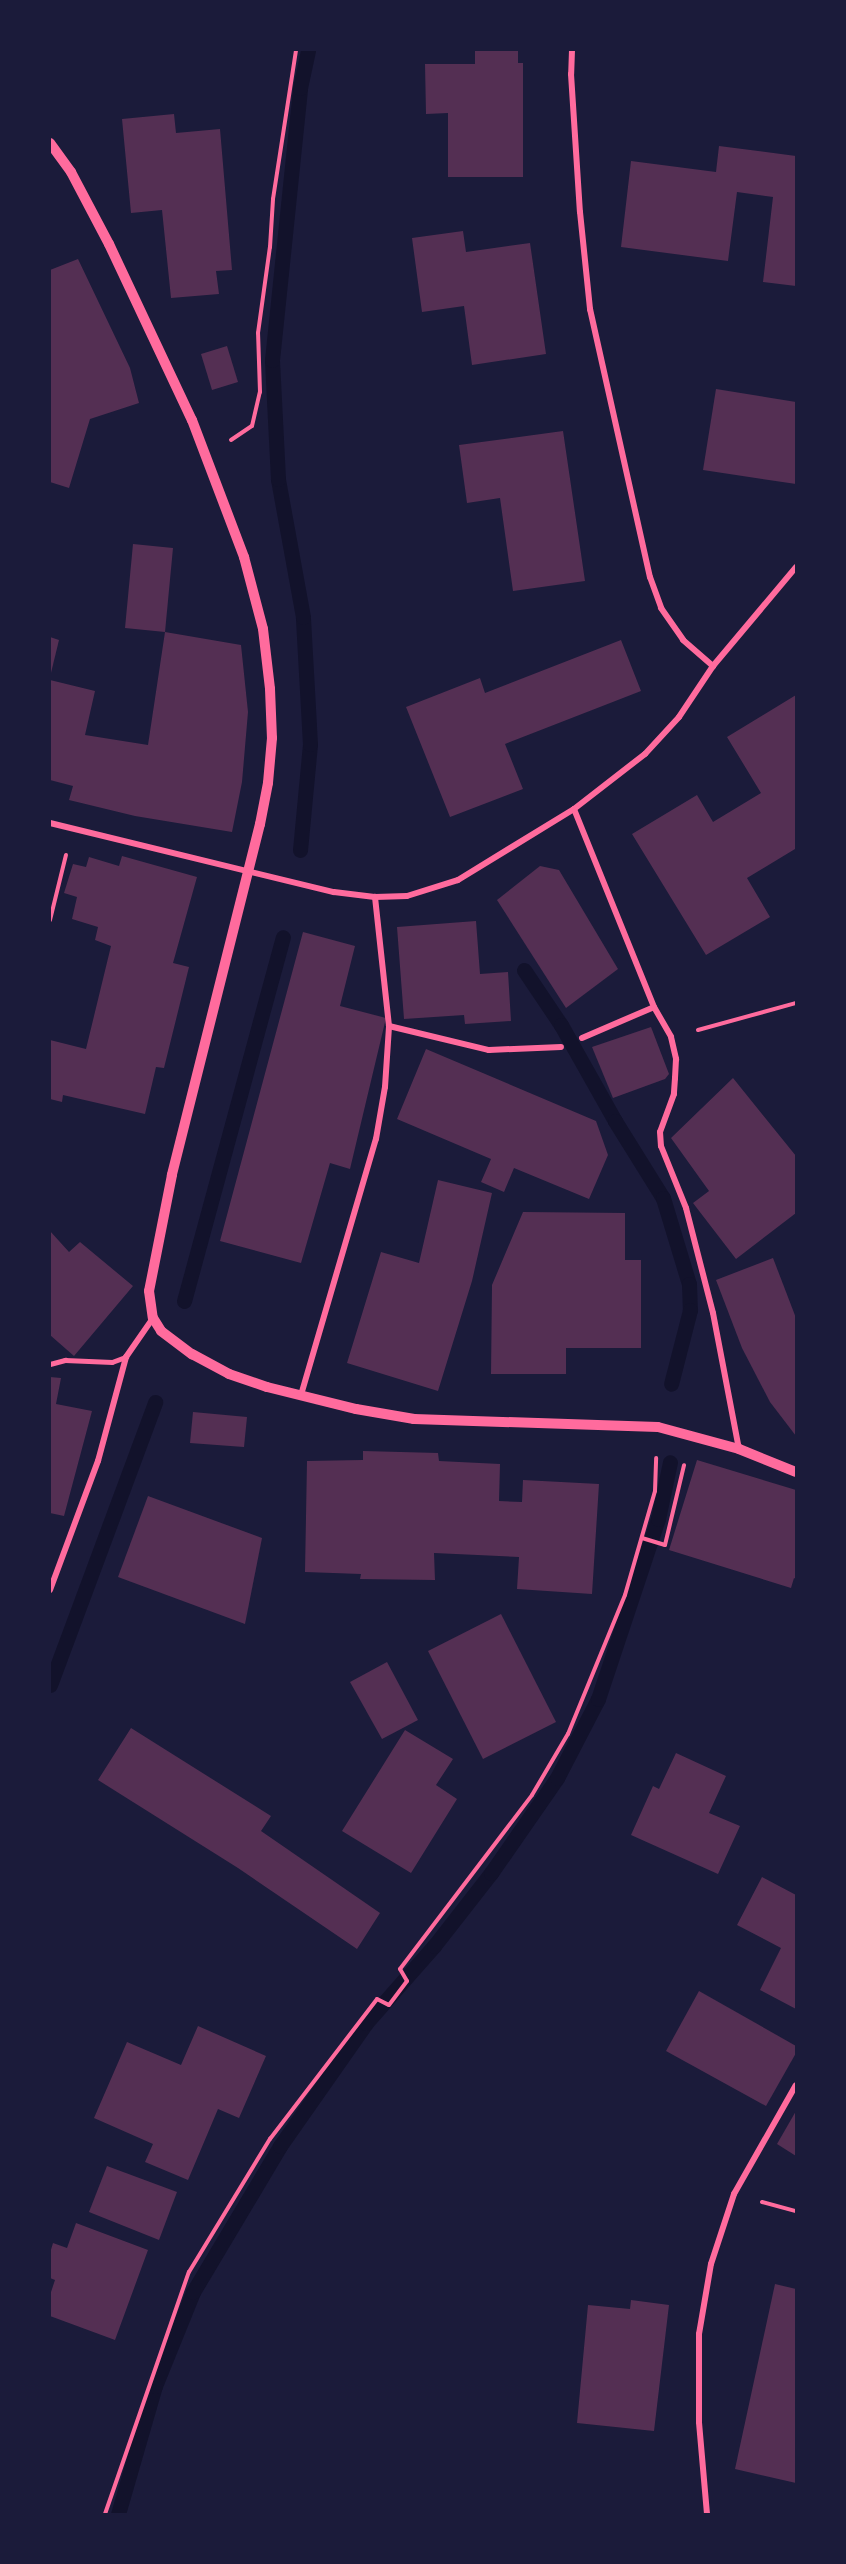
<!DOCTYPE html>
<html>
<head>
<meta charset="utf-8">
<style>
	body { margin:0 }
	#map { position:relative; width:846px; height:2564px; overflow:hidden; background:#1b1b3a; font-family:Georgia,serif }
	div>[style] { position:absolute }
	[style*='--x'] { left:calc(var(--x)*1px); top:calc(var(--y)*1px); width:calc(var(--w)*1px); rotate:calc(var(--a)*1deg) }
	.stream>* { height:15px; margin:-7.5px; padding:0 7.5px; transform-origin:7.5px; border-radius:7.5px; background:#12122b }
	.building>* { inset:0; background:#542f53 }
	.path>* { height:4px; margin:-2px; padding:0 2px; transform-origin:2px; border-radius:2px; background:#ff6b9d }
	.service>* { height:4.5px; margin:-2.25px; padding:0 2.25px; transform-origin:2.25px; border-radius:2.25px; background:#ff6b9d }
	.minor>* { height:6px; margin:-3px; padding:0 3px; transform-origin:3px; border-radius:3px; background:#ff6b9d }
	.tertiary>* { height:10px; margin:-5px; padding:0 5px; transform-origin:5px; border-radius:5px; background:#ff6b9d }
	span { translate:-50% -50%; white-space:nowrap; text-align:center; line-height:1.15; -webkit-text-stroke:4.5px #1b1b3a; paint-order:stroke }
	.frame { position:absolute; inset:0; border:51px solid #1b1b3a; pointer-events:none }
</style>
</head>
<body>
<div id="map">
	<div class="stream">
		<div style="--x:300;--y:850;--w:106;--a:-84.6"></div>
		<div style="--x:310;--y:744;--w:127;--a:-93.2"></div>
		<div style="--x:303;--y:617;--w:140;--a:-100.3"></div>
		<div style="--x:278;--y:479;--w:119;--a:-92.9"></div>
		<div style="--x:272;--y:360;--w:273;--a:-84.1"></div>
		<div style="--x:300;--y:88;--w:39;--a:-78"></div>
		<div style="--x:524;--y:970;--w:66;--a:56.1"></div>
		<div style="--x:561;--y:1025;--w:110;--a:60.6"></div>
		<div style="--x:615;--y:1121;--w:91;--a:58.1"></div>
		<div style="--x:663;--y:1198;--w:90;--a:73.2"></div>
		<div style="--x:689;--y:1284;--w:26;--a:88"></div>
		<div style="--x:690;--y:1310;--w:76;--a:104.4"></div>
		<div style="--x:184;--y:1301;--w:377;--a:-74.8"></div>
		<div style="--x:50;--y:1685;--w:302;--a:-69.6"></div>
		<div style="--x:118;--y:2514;--w:133;--a:-73.9"></div>
		<div style="--x:155;--y:2386;--w:101;--a:-68"></div>
		<div style="--x:193;--y:2292;--w:170;--a:-59.2"></div>
		<div style="--x:280;--y:2146;--w:150;--a:-55"></div>
		<div style="--x:366;--y:2023;--w:103;--a:-48.6"></div>
		<div style="--x:434;--y:1946;--w:93;--a:-52"></div>
		<div style="--x:491;--y:1873;--w:116;--a:-55.2"></div>
		<div style="--x:557;--y:1778;--w:89;--a:-62.6"></div>
		<div style="--x:598;--y:1699;--w:190;--a:-71.6"></div>
		<div style="--x:658;--y:1519;--w:58;--a:-78.1"></div>
	</div>
	<div class="building">
		<div style="clip-path:polygon(475px 50px,518px 50px,518px 63px,523px 63px,523px 177px,448px 177px,448px 113px,426px 114px,425px 64px,475px 64px)"></div>
		<div style="clip-path:polygon(174px 114px,176px 133px,220px 129px,232px 270px,216px 271px,219px 294px,171px 298px,162px 210px,131px 213px,122px 119px)"></div>
		<div style="clip-path:polygon(719px 146px,796px 156px,796px 286px,763px 282px,773px 197px,737px 192px,728px 261px,621px 247px,631px 161px,716px 172px)"></div>
		<div style="clip-path:polygon(463px 231px,466px 252px,530px 243px,546px 354px,472px 365px,464px 306px,422px 312px,412px 238px)"></div>
		<div style="clip-path:polygon(78px 259px,130px 368px,139px 403px,90px 419px,69px 488px,50px 482px,50px 270px)"></div>
		<div style="clip-path:polygon(227px 346px,238px 382px,212px 390px,201px 354px)"></div>
		<div style="clip-path:polygon(716px 389px,796px 402px,796px 484px,703px 470px)"></div>
		<div style="clip-path:polygon(563px 431px,585px 581px,513px 591px,500px 498px,467px 503px,459px 445px)"></div>
		<div style="clip-path:polygon(133px 544px,173px 548px,165px 632px,125px 628px)"></div>
		<div style="clip-path:polygon(165px 632px,241px 645px,248px 712px,242px 782px,232px 832px,135px 816px,69px 800px,73px 786px,50px 780px,50px 680px,95px 691px,85px 735px,148px 745px)"></div>
		<div style="clip-path:polygon(50px 637px,59px 640px,50px 677px)"></div>
		<div style="clip-path:polygon(621px 640px,641px 691px,505px 744px,523px 789px,450px 817px,406px 707px,480px 678px,485px 693px)"></div>
		<div style="clip-path:polygon(796px 695px,796px 852px,795px 849px,747px 878px,770px 917px,706px 955px,632px 834px,697px 795px,713px 822px,761px 793px,727px 737px)"></div>
		<div style="clip-path:polygon(122px 856px,197px 877px,173px 963px,189px 967px,164px 1068px,156px 1067px,145px 1114px,63px 1095px,62px 1102px,50px 1099px,50px 1040px,86px 1049px,111px 946px,95px 940px,98px 927px,72px 919px,77px 897px,64px 893px,73px 864px,86px 867px,89px 857px,119px 866px)"></div>
		<div style="clip-path:polygon(540px 866px,559px 870px,618px 969px,566px 1008px,497px 900px)"></div>
		<div style="clip-path:polygon(476px 921px,480px 974px,508px 972px,511px 1021px,465px 1024px,464px 1015px,404px 1019px,397px 927px)"></div>
		<div style="clip-path:polygon(303px 932px,355px 946px,340px 1006px,386px 1018px,350px 1169px,330px 1163px,301px 1263px,220px 1241px)"></div>
		<div style="clip-path:polygon(651px 1027px,669px 1074px,665px 1079px,613px 1098px,592px 1047px)"></div>
		<div style="clip-path:polygon(426px 1049px,596px 1121px,608px 1155px,589px 1199px,514px 1168px,504px 1192px,481px 1182px,491px 1159px,397px 1119px)"></div>
		<div style="clip-path:polygon(733px 1078px,796px 1156px,796px 1213px,736px 1259px,693px 1203px,709px 1191px,671px 1138px)"></div>
		<div style="clip-path:polygon(438px 1180px,492px 1193px,472px 1281px,438px 1391px,347px 1363px,381px 1252px,419px 1263px)"></div>
		<div style="clip-path:polygon(523px 1212px,625px 1213px,625px 1260px,641px 1260px,641px 1348px,566px 1348px,566px 1374px,491px 1374px,492px 1285px)"></div>
		<div style="clip-path:polygon(50px 1231px,69px 1252px,80px 1242px,133px 1286px,74px 1356px,50px 1335px)"></div>
		<div style="clip-path:polygon(773px 1258px,796px 1318px,796px 1436px,770px 1402px,742px 1348px,716px 1280px)"></div>
		<div style="clip-path:polygon(50px 1377px,61px 1378px,56px 1404px,92px 1411px,64px 1516px,50px 1513px)"></div>
		<div style="clip-path:polygon(193px 1412px,247px 1417px,244px 1447px,190px 1443px)"></div>
		<div style="clip-path:polygon(363px 1451px,438px 1453px,439px 1461px,500px 1464px,499px 1501px,522px 1502px,523px 1480px,599px 1484px,592px 1594px,517px 1589px,519px 1557px,434px 1553px,435px 1580px,360px 1579px,361px 1574px,305px 1572px,307px 1461px,363px 1460px)"></div>
		<div style="clip-path:polygon(697px 1460px,796px 1490px,796px 1579px,794px 1578px,791px 1588px,669px 1550px)"></div>
		<div style="clip-path:polygon(148px 1496px,262px 1538px,245px 1624px,118px 1577px)"></div>
		<div style="clip-path:polygon(501px 1614px,556px 1722px,483px 1759px,428px 1651px)"></div>
		<div style="clip-path:polygon(387px 1662px,418px 1720px,382px 1739px,350px 1682px)"></div>
		<div style="clip-path:polygon(131px 1728px,271px 1816px,261px 1831px,380px 1913px,357px 1949px,238px 1868px,98px 1780px)"></div>
		<div style="clip-path:polygon(405px 1730px,453px 1759px,436px 1785px,457px 1799px,411px 1873px,342px 1831px)"></div>
		<div style="clip-path:polygon(676px 1753px,726px 1776px,709px 1813px,740px 1826px,718px 1874px,631px 1835px,653px 1786px,659px 1789px)"></div>
		<div style="clip-path:polygon(762px 1877px,796px 1895px,796px 2009px,760px 1990px,781px 1948px,737px 1925px)"></div>
		<div style="clip-path:polygon(699px 1991px,796px 2046px,796px 2053px,766px 2106px,666px 2051px)"></div>
		<div style="clip-path:polygon(198px 2026px,266px 2056px,239px 2118px,218px 2109px,188px 2180px,145px 2162px,153px 2144px,94px 2118px,127px 2042px,181px 2065px)"></div>
		<div style="clip-path:polygon(796px 2111px,796px 2156px,777px 2144px)"></div>
		<div style="clip-path:polygon(107px 2166px,177px 2192px,159px 2240px,89px 2212px)"></div>
		<div style="clip-path:polygon(76px 2223px,148px 2250px,115px 2340px,50px 2316px,50px 2295px,55px 2280px,50px 2278px,50px 2253px,53px 2243px,67px 2248px)"></div>
		<div style="clip-path:polygon(775px 2284px,796px 2289px,796px 2483px,735px 2469px)"></div>
		<div style="clip-path:polygon(631px 2300px,669px 2305px,654px 2431px,577px 2423px,588px 2305px,630px 2309px)"></div>
	</div>
	<div class="path">
		<div style="--x:231;--y:440;--w:25;--a:-34"></div>
		<div style="--x:252;--y:426;--w:35;--a:-77"></div>
		<div style="--x:260;--y:392;--w:59;--a:-91.9"></div>
		<div style="--x:258;--y:333;--w:87;--a:-82.1"></div>
		<div style="--x:270;--y:247;--w:48;--a:-86.4"></div>
		<div style="--x:273;--y:199;--w:151;--a:-81.2"></div>
		<div style="--x:50;--y:920;--w:67;--a:-76.2"></div>
		<div style="--x:698;--y:1030;--w:102;--a:-15.4"></div>
		<div style="--x:642;--y:1538;--w:24;--a:17"></div>
		<div style="--x:665;--y:1545;--w:82;--a:-76.6"></div>
		<div style="--x:762;--y:2202;--w:35;--a:15"></div>
		<div style="--x:105;--y:2514;--w:256;--a:-70.9"></div>
		<div style="--x:189;--y:2272;--w:156;--a:-58.7"></div>
		<div style="--x:270;--y:2139;--w:176;--a:-52.6"></div>
		<div style="--x:377;--y:1999;--w:13;--a:27"></div>
		<div style="--x:389;--y:2005;--w:30;--a:-53"></div>
		<div style="--x:407;--y:1981;--w:14;--a:-120"></div>
		<div style="--x:400;--y:1969;--w:218;--a:-52.8"></div>
		<div style="--x:532;--y:1795;--w:71;--a:-59.5"></div>
		<div style="--x:568;--y:1734;--w:150;--a:-67.7"></div>
		<div style="--x:625;--y:1595;--w:108;--a:-73.9"></div>
		<div style="--x:655;--y:1491;--w:33;--a:-88"></div>
	</div>
	<div class="service">
		<div style="--x:50;--y:1364;--w:16;--a:-15"></div>
		<div style="--x:65;--y:1360;--w:47;--a:2.4"></div>
		<div style="--x:112;--y:1362;--w:15;--a:-20"></div>
	</div>
	<div class="minor">
		<div style="--x:572;--y:50;--w:24;--a:92"></div>
		<div style="--x:571;--y:74;--w:138;--a:86.3"></div>
		<div style="--x:580;--y:212;--w:98;--a:84.1"></div>
		<div style="--x:590;--y:309;--w:275;--a:77.4"></div>
		<div style="--x:650;--y:577;--w:33;--a:70"></div>
		<div style="--x:661;--y:608;--w:39;--a:55"></div>
		<div style="--x:683;--y:640;--w:40;--a:41"></div>
		<div style="--x:574;--y:809;--w:214;--a:68"></div>
		<div style="--x:654;--y:1007;--w:34;--a:60"></div>
		<div style="--x:671;--y:1037;--w:23;--a:77"></div>
		<div style="--x:676;--y:1059;--w:19;--a:93"></div>
		<div style="--x:675;--y:1078;--w:16;--a:94"></div>
		<div style="--x:674;--y:1094;--w:40;--a:110.2"></div>
		<div style="--x:660;--y:1132;--w:14;--a:86"></div>
		<div style="--x:661;--y:1146;--w:67;--a:68"></div>
		<div style="--x:686;--y:1208;--w:108;--a:75.6"></div>
		<div style="--x:713;--y:1313;--w:138;--a:79.2"></div>
		<div style="--x:50;--y:823;--w:292;--a:13.7"></div>
		<div style="--x:334;--y:892;--w:41;--a:7"></div>
		<div style="--x:375;--y:897;--w:32;--a:-2"></div>
		<div style="--x:407;--y:896;--w:53;--a:-17.4"></div>
		<div style="--x:458;--y:880;--w:136;--a:-31.5"></div>
		<div style="--x:574;--y:809;--w:90;--a:-37.8"></div>
		<div style="--x:645;--y:754;--w:50;--a:-47.4"></div>
		<div style="--x:679;--y:717;--w:61;--a:-56.3"></div>
		<div style="--x:713;--y:666;--w:129;--a:-50"></div>
		<div style="--x:389;--y:1026;--w:103;--a:13.5"></div>
		<div style="--x:489;--y:1050;--w:72;--a:-2.4"></div>
		<div style="--x:582;--y:1038;--w:78;--a:-23.3"></div>
		<div style="--x:301;--y:1395;--w:267;--a:-73.7"></div>
		<div style="--x:376;--y:1139;--w:53;--a:-80.2"></div>
		<div style="--x:385;--y:1087;--w:61;--a:-86.2"></div>
		<div style="--x:389;--y:1026;--w:130;--a:-96.2"></div>
		<div style="--x:50;--y:1590;--w:138;--a:-69.6"></div>
		<div style="--x:98;--y:1461;--w:108;--a:-74.9"></div>
		<div style="--x:126;--y:1357;--w:47;--a:-55.3"></div>
		<div style="--x:707;--y:2514;--w:92;--a:-95"></div>
		<div style="--x:699;--y:2422;--w:88;--a:-90"></div>
		<div style="--x:699;--y:2334;--w:71;--a:-80.3"></div>
		<div style="--x:711;--y:2264;--w:74;--a:-71.8"></div>
		<div style="--x:734;--y:2194;--w:125;--a:-60.4"></div>
	</div>
	<div class="tertiary">
		<div style="--x:50;--y:143;--w:36;--a:54"></div>
		<div style="--x:71;--y:172;--w:81;--a:62.2"></div>
		<div style="--x:109;--y:244;--w:195;--a:64.8"></div>
		<div style="--x:192;--y:420;--w:147;--a:69.2"></div>
		<div style="--x:244;--y:557;--w:74;--a:75.2"></div>
		<div style="--x:263;--y:629;--w:60;--a:83.3"></div>
		<div style="--x:270;--y:689;--w:49;--a:87.7"></div>
		<div style="--x:272;--y:738;--w:45;--a:95.1"></div>
		<div style="--x:268;--y:783;--w:42;--a:101"></div>
		<div style="--x:260;--y:824;--w:362;--a:104.1"></div>
		<div style="--x:172;--y:1175;--w:118;--a:101.2"></div>
		<div style="--x:149;--y:1291;--w:27;--a:82"></div>
		<div style="--x:153;--y:1318;--w:15;--a:58"></div>
		<div style="--x:161;--y:1331;--w:39;--a:37"></div>
		<div style="--x:192;--y:1354;--w:42;--a:28.4"></div>
		<div style="--x:229;--y:1374;--w:40;--a:18.9"></div>
		<div style="--x:267;--y:1387;--w:92;--a:13.9"></div>
		<div style="--x:356;--y:1409;--w:59;--a:9.8"></div>
		<div style="--x:414;--y:1419;--w:244;--a:1.9"></div>
		<div style="--x:658;--y:1427;--w:84;--a:15.2"></div>
		<div style="--x:739;--y:1449;--w:61;--a:22"></div>
	</div>
	<div class="frame"></div>
</div>
</body>
</html>
